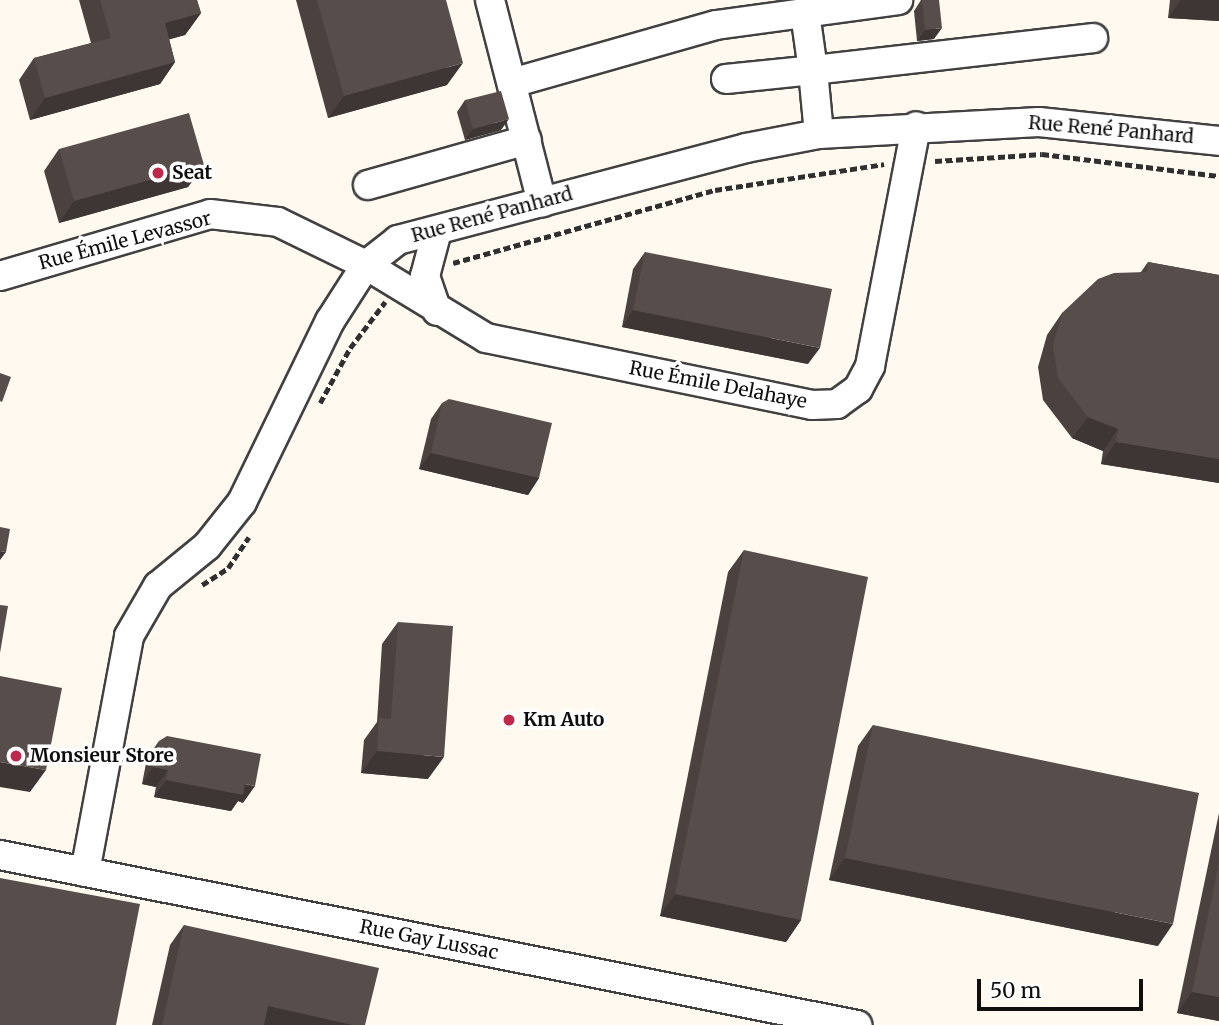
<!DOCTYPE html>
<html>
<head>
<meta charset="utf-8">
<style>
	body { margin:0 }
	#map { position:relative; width:1219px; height:1025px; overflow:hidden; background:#fff9f0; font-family:Merriweather,serif }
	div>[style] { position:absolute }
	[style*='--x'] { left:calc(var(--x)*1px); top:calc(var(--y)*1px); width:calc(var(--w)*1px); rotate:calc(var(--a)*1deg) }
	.path>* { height:4.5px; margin-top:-2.25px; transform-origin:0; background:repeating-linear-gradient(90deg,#303030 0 7px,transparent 0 10.5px) }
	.roads { filter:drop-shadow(2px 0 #414141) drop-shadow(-2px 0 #414141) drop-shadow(0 2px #414141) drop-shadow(0 -2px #414141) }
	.minor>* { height:28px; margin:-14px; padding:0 14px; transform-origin:14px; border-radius:14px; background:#fff }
	.wall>* { inset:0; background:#4b4240 }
	.shaded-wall>* { inset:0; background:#3d3634 }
	.building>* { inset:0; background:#574d4b }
	.dots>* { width:19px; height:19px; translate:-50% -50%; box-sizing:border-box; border:4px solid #fff; border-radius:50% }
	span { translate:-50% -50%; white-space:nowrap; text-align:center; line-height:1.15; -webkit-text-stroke:7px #fff; paint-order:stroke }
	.street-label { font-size:19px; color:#0e0e0e }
	.poi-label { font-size:19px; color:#0e0e0e; font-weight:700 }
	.left { translate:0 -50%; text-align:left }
	.scale { position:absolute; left:977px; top:979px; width:166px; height:32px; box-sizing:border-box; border:4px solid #0e0e0e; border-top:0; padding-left:9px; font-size:21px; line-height:24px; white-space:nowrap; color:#0e0e0e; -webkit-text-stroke:5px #fff; paint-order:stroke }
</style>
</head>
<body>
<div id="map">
	<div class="path">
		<div style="--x:935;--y:161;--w:107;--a:-3.7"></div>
		<div style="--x:1042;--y:154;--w:178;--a:7.1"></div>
		<div style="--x:453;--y:263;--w:272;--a:-15.6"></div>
		<div style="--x:715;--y:190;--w:171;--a:-8.7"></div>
		<div style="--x:320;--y:403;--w:63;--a:-61.4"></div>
		<div style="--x:350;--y:348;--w:58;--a:-52.7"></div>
		<div style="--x:202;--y:585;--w:31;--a:-33"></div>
		<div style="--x:228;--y:568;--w:37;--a:-56"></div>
	</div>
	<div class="roads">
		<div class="minor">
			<div style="--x:490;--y:0;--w:209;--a:75.6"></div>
			<div style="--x:726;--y:79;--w:87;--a:-5.9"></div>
			<div style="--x:813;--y:70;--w:58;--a:-98"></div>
			<div style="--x:512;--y:83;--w:212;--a:-15.9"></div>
			<div style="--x:716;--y:25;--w:184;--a:-7.8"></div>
			<div style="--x:819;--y:134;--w:64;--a:-95.4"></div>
			<div style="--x:813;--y:70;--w:282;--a:-6.5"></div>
			<div style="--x:368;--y:185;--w:165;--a:-15.8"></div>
			<div style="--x:437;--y:231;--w:47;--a:104.9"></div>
			<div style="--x:425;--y:276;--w:37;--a:71"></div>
			<div style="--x:0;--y:276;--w:219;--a:-16.4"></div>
			<div style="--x:210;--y:214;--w:68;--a:6.7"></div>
			<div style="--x:278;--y:222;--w:98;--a:26"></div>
			<div style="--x:366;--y:265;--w:140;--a:31.3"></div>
			<div style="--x:486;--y:338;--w:333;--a:11.6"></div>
			<div style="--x:812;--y:405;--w:25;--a:-2"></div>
			<div style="--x:837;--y:404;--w:26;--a:-36"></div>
			<div style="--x:858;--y:389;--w:26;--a:-62"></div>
			<div style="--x:870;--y:366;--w:244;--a:-79.1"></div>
			<div style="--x:0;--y:855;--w:874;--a:11.22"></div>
			<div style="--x:85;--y:872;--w:240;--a:-79.4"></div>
			<div style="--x:129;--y:636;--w:58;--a:-59.9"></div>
			<div style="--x:158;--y:586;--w:63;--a:-39.2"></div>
			<div style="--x:207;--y:546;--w:56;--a:-51.5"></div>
			<div style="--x:242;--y:502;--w:201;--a:-64.1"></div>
			<div style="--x:330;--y:321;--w:67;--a:-57.3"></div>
			<div style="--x:366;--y:265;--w:41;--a:-38"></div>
			<div style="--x:398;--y:240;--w:360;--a:-14.8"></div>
			<div style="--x:746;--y:148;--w:74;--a:-10.9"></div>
			<div style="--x:819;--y:134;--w:220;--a:-3.1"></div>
			<div style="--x:1039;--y:122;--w:181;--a:6"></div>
		</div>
	</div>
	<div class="wall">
		<div style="clip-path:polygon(79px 0,197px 0,201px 13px,185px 35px,169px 39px,175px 62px,160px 84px,30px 120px,19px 80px,34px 58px,91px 43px)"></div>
		<div style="clip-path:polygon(296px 0,446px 0,447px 85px,328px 118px)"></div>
		<div style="clip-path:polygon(921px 0,939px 0,934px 39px,917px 41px,914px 11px)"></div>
		<div style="clip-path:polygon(1170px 0,1219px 0,1219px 21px,1168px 18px)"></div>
		<div style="clip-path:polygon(465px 100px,501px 130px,465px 140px,457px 112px)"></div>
		<div style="clip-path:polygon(59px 149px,204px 165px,188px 187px,59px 223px,44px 171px)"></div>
		<div style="clip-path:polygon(645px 252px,808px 364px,622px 327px,633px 269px)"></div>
		<div style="clip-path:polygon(1148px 262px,1219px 275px,1219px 483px,1101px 464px,1103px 451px,1072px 438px,1043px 400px,1038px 367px,1047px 335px,1062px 313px,1141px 272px)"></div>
		<div style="clip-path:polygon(442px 403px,539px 478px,528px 495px,419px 469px,431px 419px)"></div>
		<div style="clip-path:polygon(744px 550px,801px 920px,786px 942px,660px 916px,728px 572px)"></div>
		<div style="clip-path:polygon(398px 622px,428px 779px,361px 773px,364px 740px,377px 722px,382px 644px)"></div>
		<div style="clip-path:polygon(873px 725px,1158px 946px,829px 880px,858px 746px)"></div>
		<div style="clip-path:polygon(159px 741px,243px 803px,238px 801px,231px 811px,154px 797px,156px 787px,142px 784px,147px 758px)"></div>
		<div style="clip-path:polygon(1219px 813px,1219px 1021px,1177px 1013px)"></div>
		<div style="clip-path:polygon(184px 925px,365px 1025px,152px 1025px,170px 945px)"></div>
	</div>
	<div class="shaded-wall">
		<div style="clip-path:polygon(1181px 0,1219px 0,1219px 21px,1168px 18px)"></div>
		<div style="clip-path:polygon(201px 13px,185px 35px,150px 45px,165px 23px)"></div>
		<div style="clip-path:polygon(942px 28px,934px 39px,917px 41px,925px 30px)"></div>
		<div style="clip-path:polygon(175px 62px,160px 84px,30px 120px,45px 98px)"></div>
		<div style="clip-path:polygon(463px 63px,447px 85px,328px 118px,344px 96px)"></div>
		<div style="clip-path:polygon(509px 119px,501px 130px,465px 140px,473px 129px)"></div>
		<div style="clip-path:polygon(204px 165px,188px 187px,59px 223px,74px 201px)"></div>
		<div style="clip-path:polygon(633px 310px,820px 348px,808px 364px,622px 327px)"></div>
		<div style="clip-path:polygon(1088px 417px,1118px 429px,1103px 451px,1072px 438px)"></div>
		<div style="clip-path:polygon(1116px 442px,1219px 459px,1219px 483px,1101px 464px)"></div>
		<div style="clip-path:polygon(431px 453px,539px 478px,528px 495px,419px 469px)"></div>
		<div style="clip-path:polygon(0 551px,6px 552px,0 560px)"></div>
		<div style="clip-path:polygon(377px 751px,444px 757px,428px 779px,361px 773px)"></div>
		<div style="clip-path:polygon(0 762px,46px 770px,30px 792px,0 787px)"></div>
		<div style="clip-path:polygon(153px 767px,168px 770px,156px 787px,142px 784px)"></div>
		<div style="clip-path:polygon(166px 780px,245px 784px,255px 786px,243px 803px,238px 801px,231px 811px,154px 797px)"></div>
		<div style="clip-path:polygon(845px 858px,1173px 924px,1158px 946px,829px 880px)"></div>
		<div style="clip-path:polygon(675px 894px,801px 920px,786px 942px,660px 916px)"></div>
		<div style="clip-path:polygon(1192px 992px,1219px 997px,1219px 1021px,1177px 1013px)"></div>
		<div style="clip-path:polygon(268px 1006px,353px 1025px,254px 1025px)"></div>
	</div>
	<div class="building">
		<div style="clip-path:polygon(100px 0,197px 0,201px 13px,165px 23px,175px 62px,45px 98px,34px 58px,111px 38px)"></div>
		<div style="clip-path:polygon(317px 0,446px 0,463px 63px,344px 96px)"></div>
		<div style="clip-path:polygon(922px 0,939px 0,942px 28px,925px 30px)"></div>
		<div style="clip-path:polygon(501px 91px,509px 119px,473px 129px,465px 100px)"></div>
		<div style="clip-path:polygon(189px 113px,204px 165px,74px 201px,59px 149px)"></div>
		<div style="clip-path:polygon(645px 252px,832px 289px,820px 348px,633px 310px)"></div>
		<div style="clip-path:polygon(1148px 262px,1219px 275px,1219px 459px,1116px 442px,1118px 429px,1088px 417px,1058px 378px,1053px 345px,1062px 313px,1098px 279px,1114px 273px,1147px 272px)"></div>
		<div style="clip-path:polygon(0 373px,11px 377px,2px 402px,0 401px)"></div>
		<div style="clip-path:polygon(449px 399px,552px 423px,539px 478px,431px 453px,442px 403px)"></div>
		<div style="clip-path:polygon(0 527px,10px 529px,6px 552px,0 551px)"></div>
		<div style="clip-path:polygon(744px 550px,868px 577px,801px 920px,675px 894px)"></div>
		<div style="clip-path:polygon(0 605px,8px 606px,0 653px)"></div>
		<div style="clip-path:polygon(398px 622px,453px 626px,444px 757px,377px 751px,379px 718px,391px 719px)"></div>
		<div style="clip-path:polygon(0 676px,62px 688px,46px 770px,0 762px)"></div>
		<div style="clip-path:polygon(873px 725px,1199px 793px,1173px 924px,845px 858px)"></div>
		<div style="clip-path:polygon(167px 736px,261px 754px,255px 786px,245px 784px,243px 795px,166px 780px,168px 770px,153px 767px,159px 741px)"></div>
		<div style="clip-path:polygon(1219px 863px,1219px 997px,1192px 992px)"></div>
		<div style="clip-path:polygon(0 878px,140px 904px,116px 1025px,0 1025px)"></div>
		<div style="clip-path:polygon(184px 925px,379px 968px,365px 1025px,353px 1025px,268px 1006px,264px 1025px,162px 1025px)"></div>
	</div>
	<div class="dots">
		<div style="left:158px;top:173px;background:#bd284b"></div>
		<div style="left:509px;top:720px;background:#bd284b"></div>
		<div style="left:16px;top:756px;background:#bd284b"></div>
	</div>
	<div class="street-label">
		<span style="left:1111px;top:130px;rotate:5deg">Rue René Panhard</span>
		<span style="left:492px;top:215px;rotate:-15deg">Rue René Panhard</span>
		<span style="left:125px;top:241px;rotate:-15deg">Rue Émile Levassor</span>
		<span style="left:718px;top:385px;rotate:11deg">Rue Émile Delahaye</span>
		<span style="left:429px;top:940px;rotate:11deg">Rue Gay Lussac</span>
	</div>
	<div class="poi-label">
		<span class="left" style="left:172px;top:173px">Seat</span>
		<span class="left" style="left:523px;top:720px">Km Auto</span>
		<span class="left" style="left:30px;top:756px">Monsieur Store</span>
	</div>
	<div class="scale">50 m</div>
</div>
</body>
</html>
